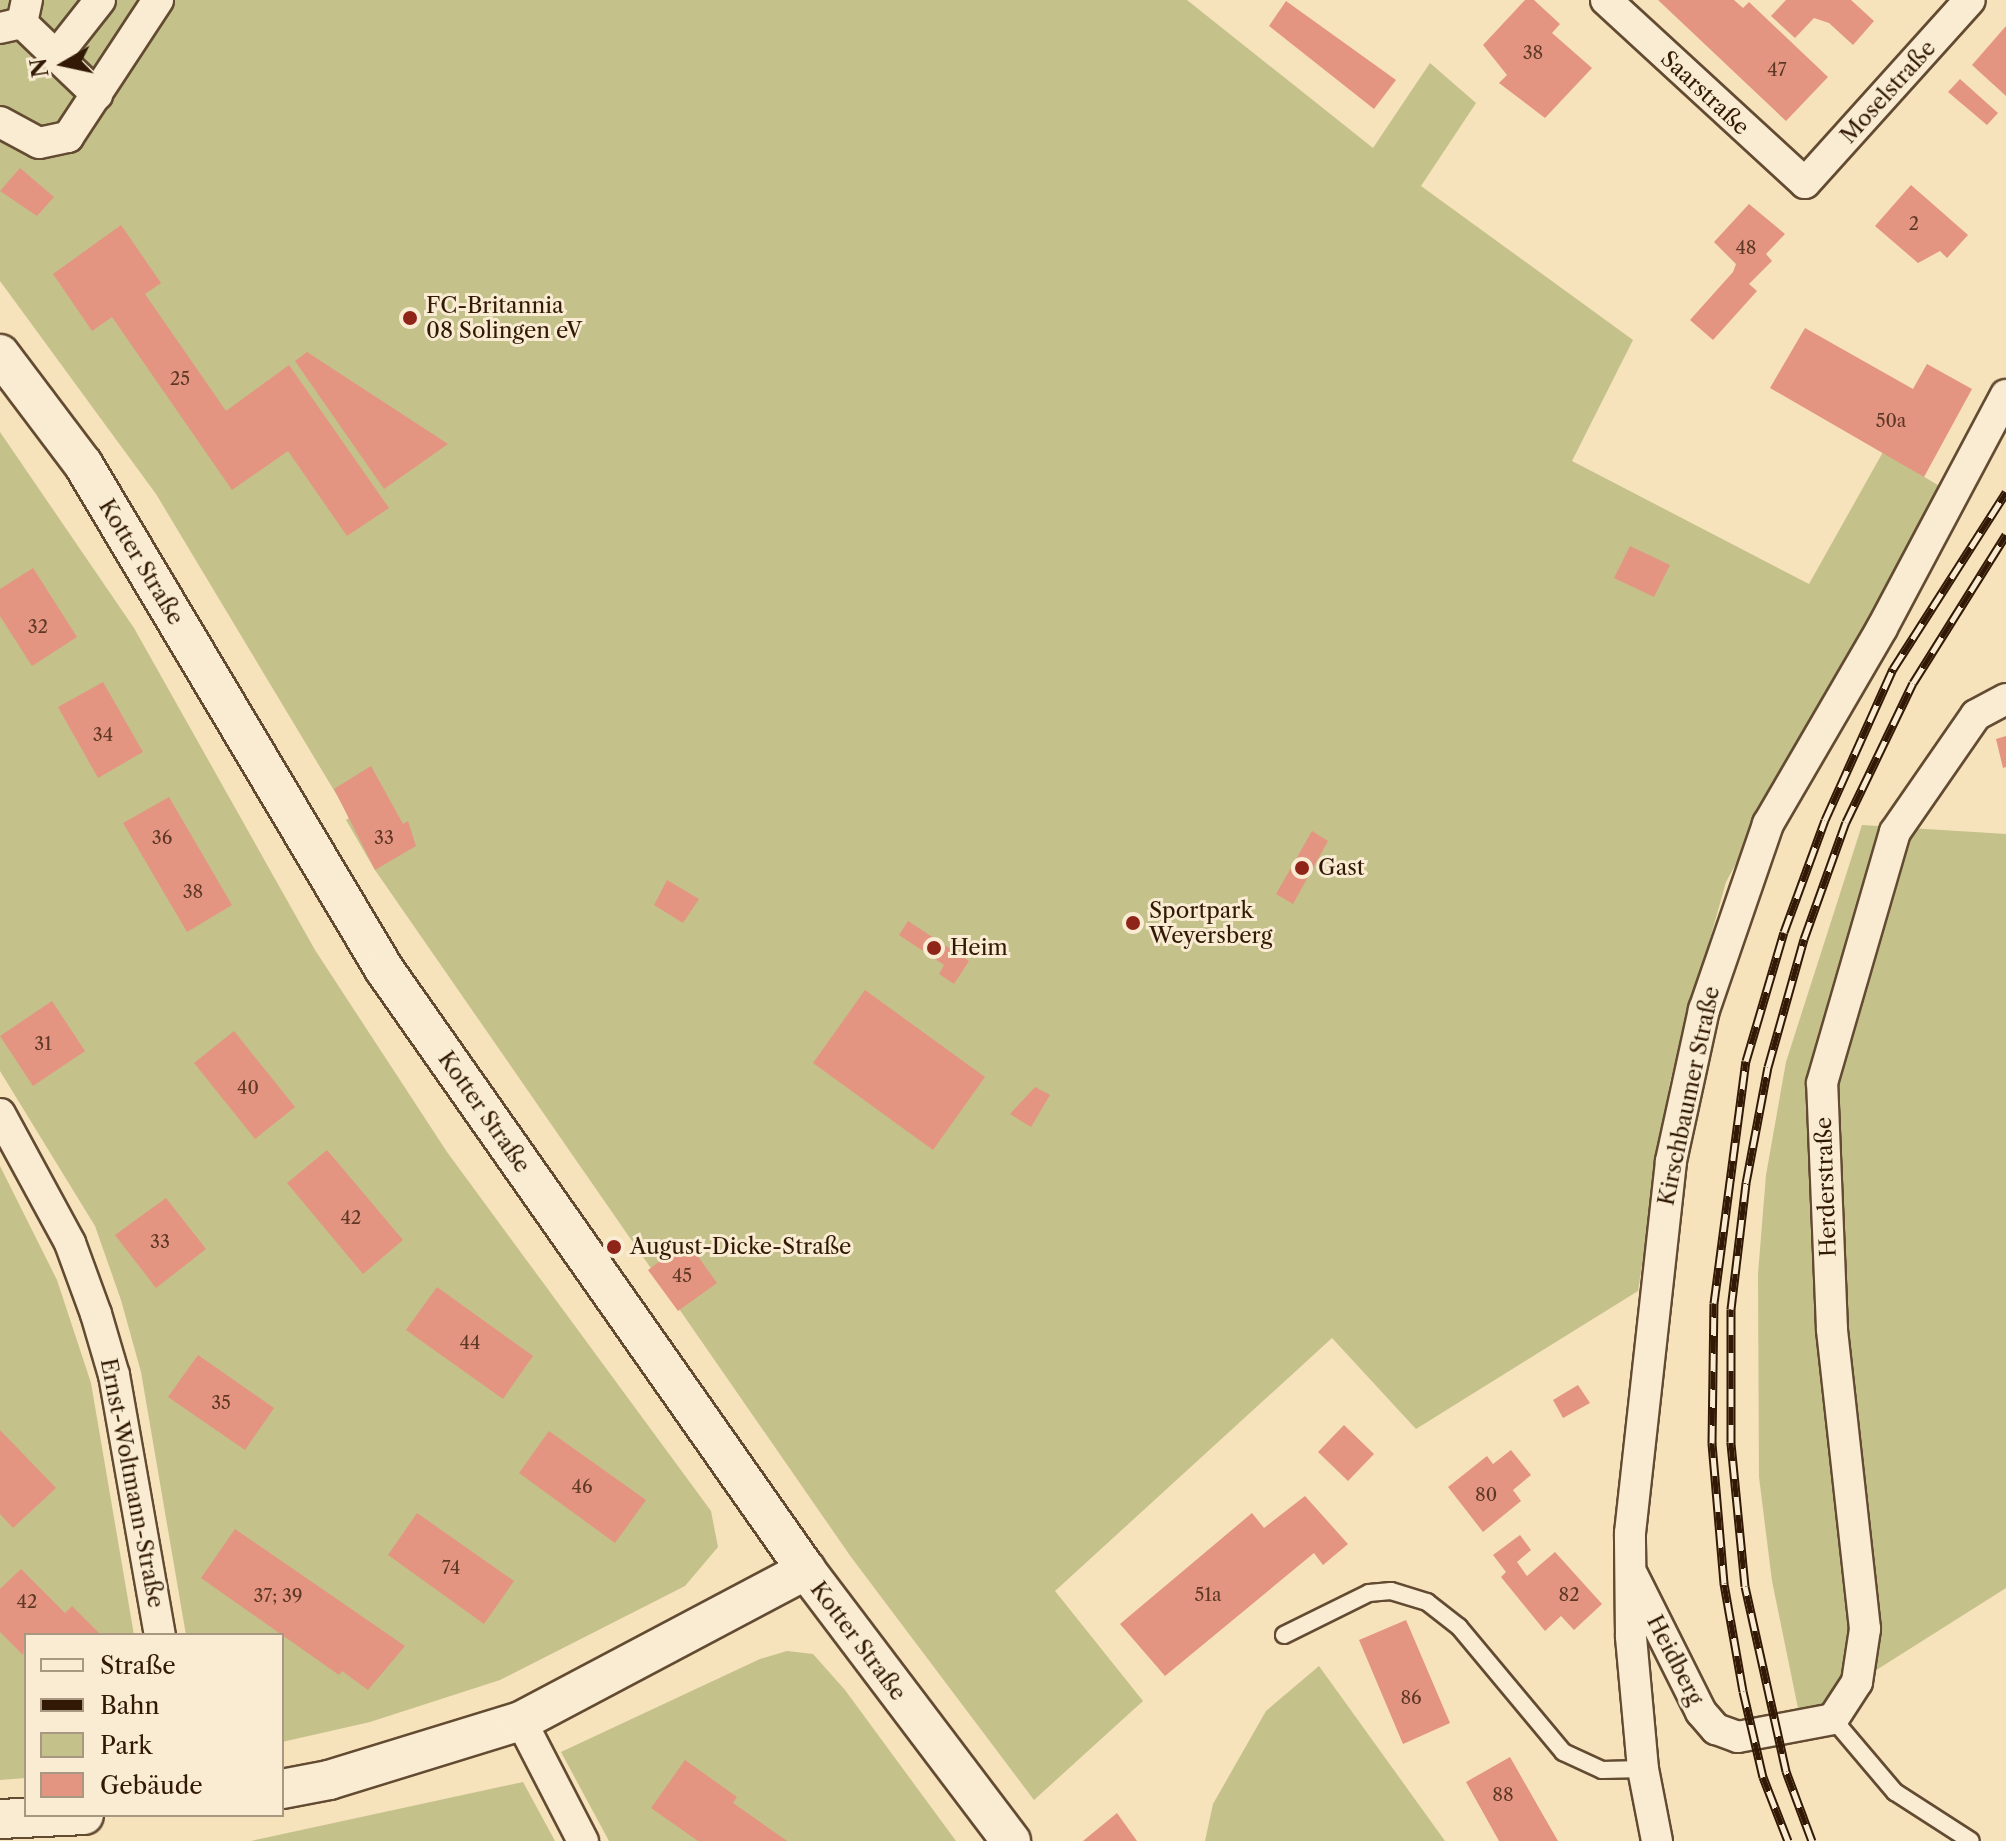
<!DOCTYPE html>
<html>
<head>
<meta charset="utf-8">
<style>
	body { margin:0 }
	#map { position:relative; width:2006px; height:1841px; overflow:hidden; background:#f6e2bb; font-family:"Libre Caslon Text",serif }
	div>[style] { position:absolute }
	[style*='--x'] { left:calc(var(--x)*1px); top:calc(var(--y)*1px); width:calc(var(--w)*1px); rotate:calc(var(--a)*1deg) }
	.green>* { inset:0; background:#c4c18b }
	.building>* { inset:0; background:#e49582 }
	.roads { filter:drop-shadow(2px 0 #634b32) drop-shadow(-2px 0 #634b32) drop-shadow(0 2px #634b32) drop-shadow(0 -2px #634b32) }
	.service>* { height:16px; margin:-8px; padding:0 8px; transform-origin:8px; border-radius:8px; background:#f9ecd3 }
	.minor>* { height:30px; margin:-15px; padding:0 15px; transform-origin:15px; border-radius:15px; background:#f9ecd3 }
	.tertiary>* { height:38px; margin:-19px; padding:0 19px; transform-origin:19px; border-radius:19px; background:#f9ecd3 }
	.rail>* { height:9px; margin-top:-4.5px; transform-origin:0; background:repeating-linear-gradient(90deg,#f9ecd3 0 18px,#321905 0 36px); box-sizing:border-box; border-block:2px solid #321905 }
	.dots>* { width:22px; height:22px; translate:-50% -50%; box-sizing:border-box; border:4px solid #f9ecd3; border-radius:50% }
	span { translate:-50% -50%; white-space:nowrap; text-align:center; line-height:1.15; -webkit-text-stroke:6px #f9ecd3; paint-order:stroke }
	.number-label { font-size:18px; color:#5e3824 }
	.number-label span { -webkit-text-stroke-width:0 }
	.street-label { font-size:22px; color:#321905 }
	.poi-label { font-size:22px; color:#321905 }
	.left { translate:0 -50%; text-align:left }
	.legend { position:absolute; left:24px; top:1633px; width:260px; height:184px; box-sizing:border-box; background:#f9ecd3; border:2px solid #a99881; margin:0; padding:10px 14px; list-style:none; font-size:24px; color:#321905 }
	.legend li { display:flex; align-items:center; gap:16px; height:40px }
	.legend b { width:40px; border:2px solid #a99881 }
	.north { position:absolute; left:24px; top:24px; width:80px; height:80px; -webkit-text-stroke:6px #f9ecd3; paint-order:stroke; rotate:261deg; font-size:22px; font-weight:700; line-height:32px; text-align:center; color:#321905 }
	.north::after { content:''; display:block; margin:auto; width:28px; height:36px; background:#321905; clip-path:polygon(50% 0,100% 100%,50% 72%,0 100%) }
</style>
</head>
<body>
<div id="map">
	<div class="green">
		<div style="clip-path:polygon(0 0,1187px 0,1373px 148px,1430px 63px,1476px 103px,1421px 186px,1633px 340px,1572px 461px,1809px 584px,1883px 452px,1941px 487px,1726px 882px,1670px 1081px,1638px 1291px,1416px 1429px,1332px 1338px,1055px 1591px,1143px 1701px,1034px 1800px,851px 1557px,375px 870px,346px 820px,350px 817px,156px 494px,0 281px)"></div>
		<div style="clip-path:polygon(0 432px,134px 628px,315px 950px,447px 1152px,711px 1511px,718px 1547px,685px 1586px,500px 1680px,370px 1722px,282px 1742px,282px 1635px,186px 1635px,141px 1372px,121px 1300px,95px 1226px,0 1071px)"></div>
		<div style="clip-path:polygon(1862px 825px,2006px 834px,2006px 1588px,1821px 1705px,1799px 1713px,1772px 1581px,1759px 1477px,1758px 1274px,1766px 1175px,1786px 1062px)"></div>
		<div style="clip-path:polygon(0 1166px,57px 1280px,91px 1383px,134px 1635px,26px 1635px,26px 1778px,0 1780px)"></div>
		<div style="clip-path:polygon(787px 1651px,813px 1654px,845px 1690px,956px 1841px,609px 1841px,561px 1752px,760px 1659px)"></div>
		<div style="clip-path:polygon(1319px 1666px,1445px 1841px,1205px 1841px,1213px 1804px,1266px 1711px)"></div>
		<div style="clip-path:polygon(523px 1782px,555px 1841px,251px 1841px)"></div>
	</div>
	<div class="building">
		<div style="clip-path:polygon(1525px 0,1534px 0,1560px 24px,1552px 33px,1592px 68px,1545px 118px,1499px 83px,1507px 75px,1483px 45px)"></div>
		<div style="clip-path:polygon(1658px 0,1734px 0,1743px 8px,1749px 2px,1828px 77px,1786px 121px)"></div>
		<div style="clip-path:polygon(1786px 0,1851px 0,1874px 21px,1853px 45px,1829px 23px,1814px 18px,1795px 38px,1771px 16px)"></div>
		<div style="clip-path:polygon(1286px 1px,1396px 80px,1374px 109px,1269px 26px)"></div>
		<div style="clip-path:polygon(2006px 26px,2006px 96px,1972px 65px)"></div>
		<div style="clip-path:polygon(1960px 79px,1998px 113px,1987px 125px,1948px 92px)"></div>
		<div style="clip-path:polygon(20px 168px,54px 197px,37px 216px,0 191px)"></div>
		<div style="clip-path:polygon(1911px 185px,1968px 235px,1947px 258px,1940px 251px,1918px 263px,1875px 226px)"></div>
		<div style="clip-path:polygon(1749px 204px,1785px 234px,1766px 254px,1772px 261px,1749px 284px,1757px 291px,1713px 340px,1690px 320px,1733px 272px,1736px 264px,1714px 242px)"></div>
		<div style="clip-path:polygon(121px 225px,161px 283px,145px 294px,226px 411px,289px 365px,389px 508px,347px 536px,288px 451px,232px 490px,112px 317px,92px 331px,53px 274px)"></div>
		<div style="clip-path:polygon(1805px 328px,1913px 389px,1927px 364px,1972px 389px,1924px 477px,1770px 388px)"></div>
		<div style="clip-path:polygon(307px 352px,448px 444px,384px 489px,295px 361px)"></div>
		<div style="clip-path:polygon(1630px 546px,1670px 565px,1654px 597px,1614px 578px)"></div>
		<div style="clip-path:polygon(33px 568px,77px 637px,32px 666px,0 616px,0 589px)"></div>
		<div style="clip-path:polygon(103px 682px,143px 752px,98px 778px,58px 707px)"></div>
		<div style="clip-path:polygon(2006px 736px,2006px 767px,2003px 768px,1996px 739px)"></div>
		<div style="clip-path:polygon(371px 766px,403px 824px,408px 821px,416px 846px,375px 870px,334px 789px)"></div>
		<div style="clip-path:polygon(169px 797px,232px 905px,187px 932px,123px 823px)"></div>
		<div style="clip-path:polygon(1312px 831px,1328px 841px,1293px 904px,1276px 894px)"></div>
		<div style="clip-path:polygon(667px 880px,699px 899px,683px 923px,654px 905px)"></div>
		<div style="clip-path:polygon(908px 921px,969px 961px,954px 984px,939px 974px,944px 965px,899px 935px)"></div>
		<div style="clip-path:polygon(865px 990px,985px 1077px,933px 1150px,813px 1063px)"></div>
		<div style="clip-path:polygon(52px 1001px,85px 1051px,33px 1086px,0 1036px)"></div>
		<div style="clip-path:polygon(234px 1031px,295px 1107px,255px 1139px,194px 1063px)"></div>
		<div style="clip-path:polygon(1035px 1087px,1050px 1095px,1031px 1127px,1010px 1114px)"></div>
		<div style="clip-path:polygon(327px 1150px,403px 1240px,363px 1274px,287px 1183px)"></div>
		<div style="clip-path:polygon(166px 1198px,206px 1249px,156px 1288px,115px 1235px)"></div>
		<div style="clip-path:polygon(687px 1241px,717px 1283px,678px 1311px,648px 1270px)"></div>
		<div style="clip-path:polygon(437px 1287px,533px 1356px,503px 1399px,406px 1330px)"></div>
		<div style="clip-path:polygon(198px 1355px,274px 1408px,245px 1450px,168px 1397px)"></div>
		<div style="clip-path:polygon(1578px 1385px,1590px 1403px,1563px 1418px,1553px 1400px)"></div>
		<div style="clip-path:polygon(1344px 1425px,1374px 1454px,1348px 1481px,1318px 1452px)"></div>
		<div style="clip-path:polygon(0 1430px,56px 1488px,13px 1528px,0 1514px)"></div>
		<div style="clip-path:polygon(549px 1431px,646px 1500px,615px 1543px,519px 1473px)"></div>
		<div style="clip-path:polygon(1511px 1450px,1531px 1475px,1513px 1490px,1521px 1501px,1483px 1532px,1448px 1487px,1487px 1456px,1493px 1464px)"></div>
		<div style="clip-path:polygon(1305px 1496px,1348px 1544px,1323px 1565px,1314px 1553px,1165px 1676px,1120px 1624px,1252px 1513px,1264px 1528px)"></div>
		<div style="clip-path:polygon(417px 1513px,514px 1581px,484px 1624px,388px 1555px)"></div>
		<div style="clip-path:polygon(235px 1529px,405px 1646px,368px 1690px,342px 1671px,339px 1675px,201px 1578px)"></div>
		<div style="clip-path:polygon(1520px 1535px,1531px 1550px,1517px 1562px,1527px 1576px,1555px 1552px,1602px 1604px,1574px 1630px,1561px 1616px,1545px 1631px,1501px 1577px,1506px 1572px,1493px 1555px)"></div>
		<div style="clip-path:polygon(21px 1569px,65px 1613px,72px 1606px,101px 1635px,26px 1635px,23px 1655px,0 1632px,0 1589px)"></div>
		<div style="clip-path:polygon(1406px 1620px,1450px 1723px,1403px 1744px,1359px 1640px)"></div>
		<div style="clip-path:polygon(1510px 1757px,1539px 1808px,1558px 1841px,1499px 1841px,1466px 1782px)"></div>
		<div style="clip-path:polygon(685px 1760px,737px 1797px,733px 1803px,787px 1841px,698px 1841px,651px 1808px)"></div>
		<div style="clip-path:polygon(1117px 1813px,1137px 1841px,1083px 1841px)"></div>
	</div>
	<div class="roads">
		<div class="service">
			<div style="--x:1284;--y:1635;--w:95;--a:-26.3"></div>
			<div style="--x:1369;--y:1593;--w:22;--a:-5"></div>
			<div style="--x:1391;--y:1591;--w:38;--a:17"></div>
			<div style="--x:1427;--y:1602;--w:41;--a:38"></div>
			<div style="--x:1459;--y:1627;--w:163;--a:50.2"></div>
			<div style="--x:1563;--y:1752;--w:43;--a:24.8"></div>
			<div style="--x:1602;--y:1770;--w:41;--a:-1.4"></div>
			<div style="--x:1833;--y:1719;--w:96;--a:49.7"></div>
			<div style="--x:1895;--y:1792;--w:90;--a:32.8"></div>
		</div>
		<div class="minor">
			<div style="--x:1606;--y:0;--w:270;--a:42.6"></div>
			<div style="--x:1805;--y:183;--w:246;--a:-48"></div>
			<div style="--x:22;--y:23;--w:104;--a:43.8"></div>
			<div style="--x:0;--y:28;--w:23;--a:-13"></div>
			<div style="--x:22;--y:23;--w:24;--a:-78"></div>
			<div style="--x:56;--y:56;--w:71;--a:-51.8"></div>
			<div style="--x:0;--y:122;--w:44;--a:28.3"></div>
			<div style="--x:39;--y:143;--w:30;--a:-12"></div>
			<div style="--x:68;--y:137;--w:164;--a:-56.7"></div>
			<div style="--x:0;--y:1114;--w:147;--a:61.5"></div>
			<div style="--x:70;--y:1243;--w:76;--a:69.9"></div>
			<div style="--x:96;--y:1314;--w:64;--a:73.6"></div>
			<div style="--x:114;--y:1375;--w:264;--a:80"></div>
			<div style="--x:1633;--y:1576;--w:152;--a:63.4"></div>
			<div style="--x:1701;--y:1712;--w:23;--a:49"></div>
			<div style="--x:1716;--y:1729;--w:23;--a:20"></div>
			<div style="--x:1738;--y:1737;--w:97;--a:-10.7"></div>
			<div style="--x:1833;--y:1719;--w:44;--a:-57"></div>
			<div style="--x:1857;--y:1682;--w:54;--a:-81.4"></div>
			<div style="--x:1865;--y:1629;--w:302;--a:-96.3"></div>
			<div style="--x:1832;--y:1329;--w:246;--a:-92.3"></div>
			<div style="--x:1822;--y:1083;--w:261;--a:-73.8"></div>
			<div style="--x:1895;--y:832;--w:142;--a:-55.3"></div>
			<div style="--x:1976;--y:715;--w:34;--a:-28"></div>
			<div style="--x:521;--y:1721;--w:135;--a:62.7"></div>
			<div style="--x:1657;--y:1841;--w:73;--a:-101"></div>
			<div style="--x:1643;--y:1769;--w:134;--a:-95.2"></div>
			<div style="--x:1631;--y:1636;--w:103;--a:-90.6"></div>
			<div style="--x:1630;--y:1533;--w:374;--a:-83.7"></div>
			<div style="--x:1671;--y:1161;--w:155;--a:-77.7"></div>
			<div style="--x:1704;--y:1010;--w:197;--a:-71"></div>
			<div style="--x:1768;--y:824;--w:227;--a:-59.8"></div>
			<div style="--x:1882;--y:628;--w:264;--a:-62"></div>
		</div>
		<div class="tertiary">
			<div style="--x:0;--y:354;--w:138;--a:53"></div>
			<div style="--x:83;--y:464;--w:588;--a:59.2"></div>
			<div style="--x:384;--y:969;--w:734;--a:54.92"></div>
			<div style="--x:806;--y:1570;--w:340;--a:52.9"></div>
			<div style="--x:282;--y:1789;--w:48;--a:-10.8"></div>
			<div style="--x:329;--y:1780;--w:201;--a:-17.1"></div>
			<div style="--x:521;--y:1721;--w:323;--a:-27.9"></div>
			<div style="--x:0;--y:1819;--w:84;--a:-2.7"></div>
		</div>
	</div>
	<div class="rail">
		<div style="--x:1788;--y:1841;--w:69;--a:-111.3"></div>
		<div style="--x:1763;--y:1777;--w:88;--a:-103.1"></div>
		<div style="--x:1743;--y:1691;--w:110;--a:-100"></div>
		<div style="--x:1724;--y:1583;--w:141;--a:-94.9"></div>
		<div style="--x:1712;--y:1443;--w:140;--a:-89.2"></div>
		<div style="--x:1714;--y:1303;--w:244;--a:-82.5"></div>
		<div style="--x:1746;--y:1061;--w:134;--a:-73.6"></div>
		<div style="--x:1784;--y:932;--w:119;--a:-69.9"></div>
		<div style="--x:1825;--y:820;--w:166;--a:-65.8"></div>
		<div style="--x:1893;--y:669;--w:210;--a:-57.4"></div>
		<div style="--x:1812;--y:1841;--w:75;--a:-110.4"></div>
		<div style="--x:1786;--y:1771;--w:189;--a:-102.5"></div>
		<div style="--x:1745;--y:1586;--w:145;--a:-95.6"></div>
		<div style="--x:1731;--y:1442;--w:133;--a:-90"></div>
		<div style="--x:1731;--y:1309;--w:127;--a:-83.2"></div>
		<div style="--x:1746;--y:1183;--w:118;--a:-79.3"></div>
		<div style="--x:1768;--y:1067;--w:133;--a:-74.3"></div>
		<div style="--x:1804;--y:939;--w:124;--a:-70.3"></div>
		<div style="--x:1846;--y:822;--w:154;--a:-64.3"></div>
		<div style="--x:1913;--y:683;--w:175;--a:-57.9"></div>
	</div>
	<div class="dots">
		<div style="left:410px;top:318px;background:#8f2418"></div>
		<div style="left:1302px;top:868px;background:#8f2418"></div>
		<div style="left:1133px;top:923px;background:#8f2418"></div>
		<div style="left:934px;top:948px;background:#8f2418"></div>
		<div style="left:614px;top:1247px;background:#8f2418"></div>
	</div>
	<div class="number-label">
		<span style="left:1533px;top:53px">38</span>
		<span style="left:1777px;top:70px">47</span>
		<span style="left:1914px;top:224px">2</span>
		<span style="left:1746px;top:248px">48</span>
		<span style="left:180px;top:379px">25</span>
		<span style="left:1891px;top:421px">50a</span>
		<span style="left:38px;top:627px">32</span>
		<span style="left:103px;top:735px">34</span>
		<span style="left:162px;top:838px">36</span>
		<span style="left:384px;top:838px">33</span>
		<span style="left:193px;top:892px">38</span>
		<span style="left:43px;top:1044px">31</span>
		<span style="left:248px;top:1088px">40</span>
		<span style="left:351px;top:1218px">42</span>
		<span style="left:160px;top:1242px">33</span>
		<span style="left:682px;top:1276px">45</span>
		<span style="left:470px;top:1343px">44</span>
		<span style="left:221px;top:1403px">35</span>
		<span style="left:582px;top:1487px">46</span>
		<span style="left:1486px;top:1495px">80</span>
		<span style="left:451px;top:1568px">74</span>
		<span style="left:1208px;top:1595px">51a</span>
		<span style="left:1569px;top:1595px">82</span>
		<span style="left:278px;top:1596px">37; 39</span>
		<span style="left:27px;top:1602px">42</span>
		<span style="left:1411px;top:1698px">86</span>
		<span style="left:1503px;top:1795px">88</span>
	</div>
	<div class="street-label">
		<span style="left:1888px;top:92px;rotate:-48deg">Moselstraße</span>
		<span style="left:1705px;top:93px;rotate:43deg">Saarstraße</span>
		<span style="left:141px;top:562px;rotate:59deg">Kotter Straße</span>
		<span style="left:1689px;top:1096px;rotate:-78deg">Kirschbaumer Straße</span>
		<span style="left:484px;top:1112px;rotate:55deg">Kotter Straße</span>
		<span style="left:1826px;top:1187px;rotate:-92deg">Herderstraße</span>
		<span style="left:132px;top:1483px;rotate:79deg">Ernst-Woltmann-Straße</span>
		<span style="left:858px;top:1641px;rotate:53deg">Kotter Straße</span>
		<span style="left:1675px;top:1660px;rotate:63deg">Heidberg</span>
	</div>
	<div class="poi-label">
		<span class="left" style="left:426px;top:318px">FC-Britannia<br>08 Solingen eV</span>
		<span class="left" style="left:1318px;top:868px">Gast</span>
		<span class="left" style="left:1149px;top:923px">Sportpark<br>Weyersberg</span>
		<span class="left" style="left:950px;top:948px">Heim</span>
		<span class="left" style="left:630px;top:1247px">August-Dicke-Straße</span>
	</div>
	<ul class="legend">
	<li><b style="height:10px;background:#f9ecd3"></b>Straße</li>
	<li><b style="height:10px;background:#321905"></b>Bahn</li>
	<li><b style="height:22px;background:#c4c18b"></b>Park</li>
	<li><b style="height:22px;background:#e49582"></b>Gebäude</li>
	</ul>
	<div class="north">N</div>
</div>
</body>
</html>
